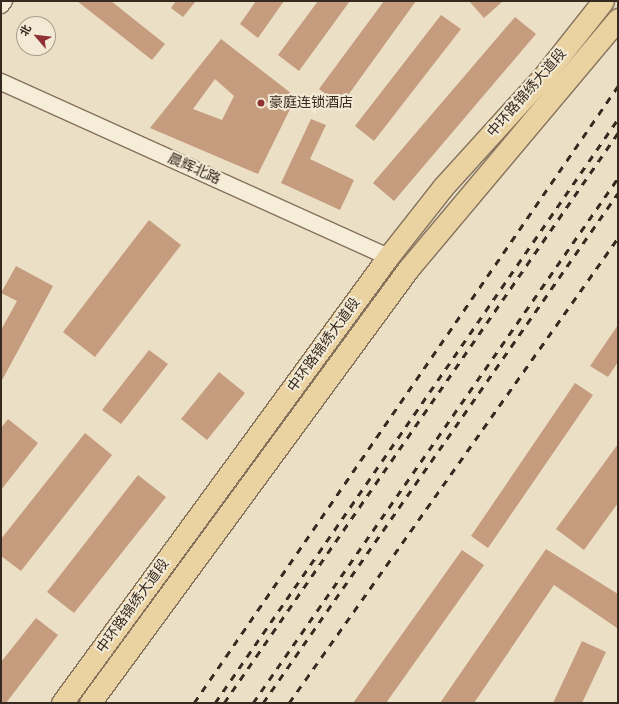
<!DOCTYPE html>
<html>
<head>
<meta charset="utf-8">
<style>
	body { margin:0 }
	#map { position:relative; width:619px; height:704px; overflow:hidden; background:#ebdfc6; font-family:"Zilla Slab","Noto Sans SC",serif }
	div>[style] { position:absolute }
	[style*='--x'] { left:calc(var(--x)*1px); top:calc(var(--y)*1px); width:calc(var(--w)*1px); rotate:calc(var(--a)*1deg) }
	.building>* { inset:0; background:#c69c7f }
	.roads { filter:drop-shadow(1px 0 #85725d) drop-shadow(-1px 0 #85725d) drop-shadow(0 1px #85725d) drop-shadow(0 -1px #85725d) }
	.tertiary>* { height:16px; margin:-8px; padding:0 8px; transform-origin:8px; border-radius:8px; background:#f6edd9 }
	.primary>* { height:21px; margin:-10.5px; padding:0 10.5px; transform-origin:10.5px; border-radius:10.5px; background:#ebd3a1 }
	.rail>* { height:3px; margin-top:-1.5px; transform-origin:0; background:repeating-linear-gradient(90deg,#362a20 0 7px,transparent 0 14px) }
	.dots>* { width:11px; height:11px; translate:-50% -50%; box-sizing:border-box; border:2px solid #f3ead5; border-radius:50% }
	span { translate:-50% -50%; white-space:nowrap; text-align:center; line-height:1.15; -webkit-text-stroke:4px #f3ead5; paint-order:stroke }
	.street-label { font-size:14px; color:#362a20 }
	.poi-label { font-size:14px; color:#362a20 }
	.left { translate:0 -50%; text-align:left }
	.frame { position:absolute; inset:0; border:2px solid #362a20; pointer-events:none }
	.north { position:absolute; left:16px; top:16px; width:40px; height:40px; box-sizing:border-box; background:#f3ead5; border:1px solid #a79d8d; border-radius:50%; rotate:298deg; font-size:11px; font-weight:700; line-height:16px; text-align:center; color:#362a20 }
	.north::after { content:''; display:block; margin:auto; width:14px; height:18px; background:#8f3233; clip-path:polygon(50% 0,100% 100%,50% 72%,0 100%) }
</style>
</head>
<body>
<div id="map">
	<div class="building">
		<div style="clip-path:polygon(77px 1px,111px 1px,165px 44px,152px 60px)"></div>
		<div style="clip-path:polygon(176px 1px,196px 1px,183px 17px,171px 8px)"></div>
		<div style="clip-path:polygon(256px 1px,284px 1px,258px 38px,240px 24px)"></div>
		<div style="clip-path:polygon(318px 1px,350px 1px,299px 71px,278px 55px)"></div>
		<div style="clip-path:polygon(384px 1px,416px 1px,341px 105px,319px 89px)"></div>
		<div style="clip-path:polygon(469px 1px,503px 1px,484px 18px)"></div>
		<div style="clip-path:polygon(441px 15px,461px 29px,374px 141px,355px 126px)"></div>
		<div style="clip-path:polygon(515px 17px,536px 34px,394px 201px,373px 183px)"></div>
		<div style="clip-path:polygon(evenodd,221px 39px,296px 97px,258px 174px,150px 128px,221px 39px,215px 79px,234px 96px,222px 120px,193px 109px,215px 79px)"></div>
		<div style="clip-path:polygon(311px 119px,326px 125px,310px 159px,354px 180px,340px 210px,281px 183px)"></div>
		<div style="clip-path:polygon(149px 220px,181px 245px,95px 357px,63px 332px)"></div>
		<div style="clip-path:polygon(16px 266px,53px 286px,1px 382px,1px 330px,17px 301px,1px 293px)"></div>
		<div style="clip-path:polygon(618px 325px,618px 362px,608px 377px,590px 366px)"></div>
		<div style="clip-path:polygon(149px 350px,168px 364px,121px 424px,102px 410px)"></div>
		<div style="clip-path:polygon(219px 372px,245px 393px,207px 440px,181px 419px)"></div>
		<div style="clip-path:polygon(575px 383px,593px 395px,488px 548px,471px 536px)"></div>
		<div style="clip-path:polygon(8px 419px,38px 443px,1px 490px,1px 428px)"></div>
		<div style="clip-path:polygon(85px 433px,112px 455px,21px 571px,1px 556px,1px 539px)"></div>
		<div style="clip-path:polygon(618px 444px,618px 503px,584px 550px,556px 529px)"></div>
		<div style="clip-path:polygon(138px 475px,166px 497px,74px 613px,47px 592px)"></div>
		<div style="clip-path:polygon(546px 549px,618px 594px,617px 628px,554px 585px,474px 703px,440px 703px)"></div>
		<div style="clip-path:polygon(462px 550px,484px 565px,386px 703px,353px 703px)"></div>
		<div style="clip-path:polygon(36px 618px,58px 635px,6px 703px,1px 703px,1px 662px)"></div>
		<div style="clip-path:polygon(582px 641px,606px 652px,582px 703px,553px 703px)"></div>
	</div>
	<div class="roads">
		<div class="tertiary">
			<div style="--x:1;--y:5;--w:5;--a:-53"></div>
			<div style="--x:1;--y:82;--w:425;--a:24.3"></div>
		</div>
		<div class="primary">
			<div style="--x:62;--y:703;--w:552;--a:-53.84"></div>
			<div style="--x:388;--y:257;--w:89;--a:-51.8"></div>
			<div style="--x:443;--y:187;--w:147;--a:-47.8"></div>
			<div style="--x:542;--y:78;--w:98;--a:-51.6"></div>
			<div style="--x:90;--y:703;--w:539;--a:-53.75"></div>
			<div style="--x:409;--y:268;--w:325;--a:-50"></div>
		</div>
	</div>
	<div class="rail">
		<div style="--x:194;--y:703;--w:749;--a:-55.5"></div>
		<div style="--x:215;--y:703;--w:710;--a:-55.39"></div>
		<div style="--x:224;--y:703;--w:693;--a:-55.35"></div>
		<div style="--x:253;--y:703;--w:639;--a:-55.19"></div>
		<div style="--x:263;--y:703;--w:621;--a:-55.16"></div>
		<div style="--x:289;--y:703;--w:570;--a:-54.72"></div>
	</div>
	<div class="dots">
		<div style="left:261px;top:103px;background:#8f3233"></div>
	</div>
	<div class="street-label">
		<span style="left:527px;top:93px;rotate:-49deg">中环路锦绣大道段</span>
		<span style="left:194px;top:169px;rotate:24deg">晨辉北路</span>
		<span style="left:324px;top:345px;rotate:-54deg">中环路锦绣大道段</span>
		<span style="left:133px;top:606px;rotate:-54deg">中环路锦绣大道段</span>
	</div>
	<div class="poi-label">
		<span class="left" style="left:269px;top:103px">豪庭连锁酒店</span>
	</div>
	<div class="frame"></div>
	<div class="north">北</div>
</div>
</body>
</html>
